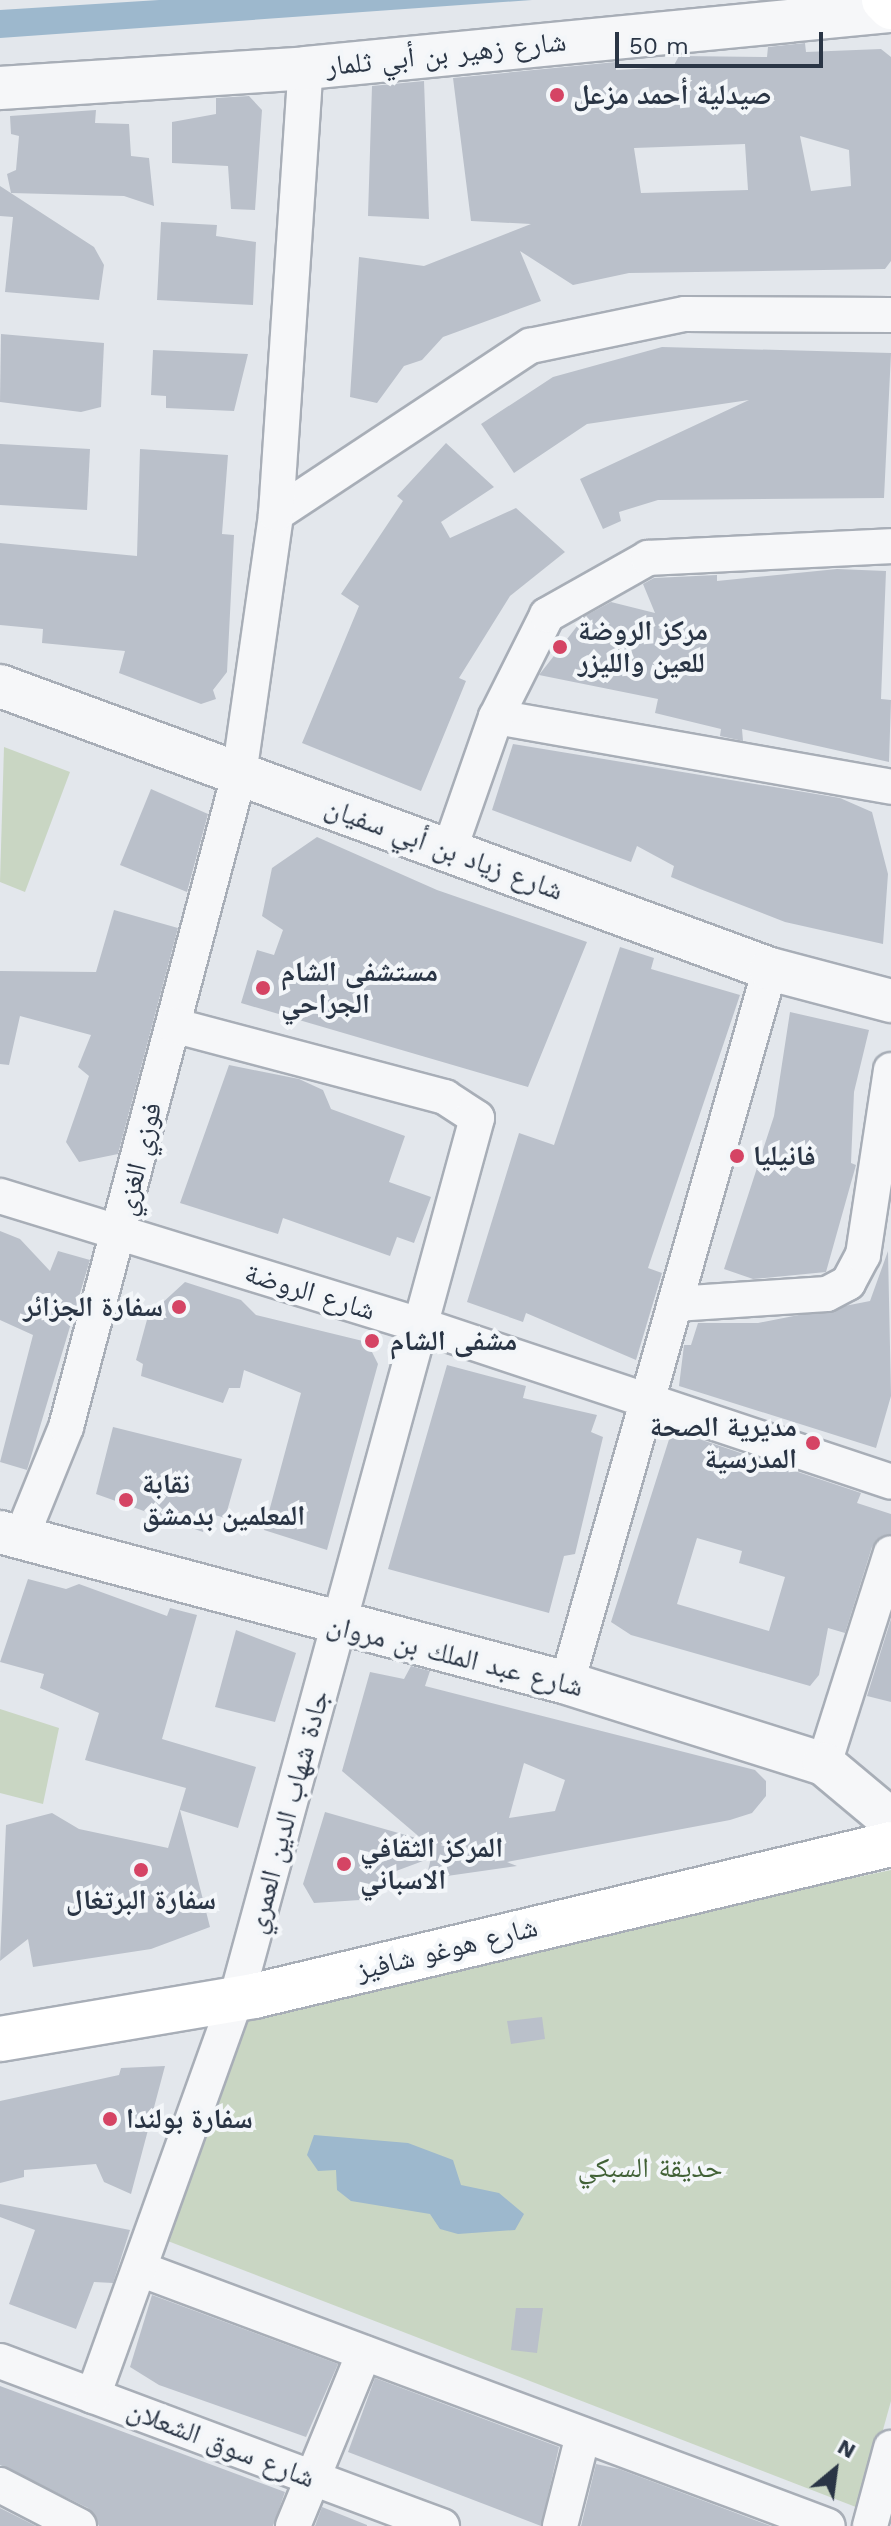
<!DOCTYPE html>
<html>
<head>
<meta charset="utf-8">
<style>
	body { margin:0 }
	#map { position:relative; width:891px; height:2526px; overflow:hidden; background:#e3e7ec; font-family:"Work Sans","Noto Naskh Arabic",sans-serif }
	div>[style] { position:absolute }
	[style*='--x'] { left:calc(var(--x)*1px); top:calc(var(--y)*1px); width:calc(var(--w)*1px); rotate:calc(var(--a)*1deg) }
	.green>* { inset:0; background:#c9d6c3 }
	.water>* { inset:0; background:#9db8cd }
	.building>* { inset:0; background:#bac0ca }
	.roads { filter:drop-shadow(2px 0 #a8aeb7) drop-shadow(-2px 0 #a8aeb7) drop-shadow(0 2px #a8aeb7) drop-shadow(0 -2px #a8aeb7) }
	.minor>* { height:34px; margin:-17px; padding:0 17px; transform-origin:17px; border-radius:17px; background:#f6f7f9 }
	.tertiary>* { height:42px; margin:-21px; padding:0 21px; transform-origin:21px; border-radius:21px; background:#f6f7f9 }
	.secondary>* { height:44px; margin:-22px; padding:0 22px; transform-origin:22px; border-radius:22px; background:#fff }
	.dots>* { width:22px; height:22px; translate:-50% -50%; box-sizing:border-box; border:4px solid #f3f6f9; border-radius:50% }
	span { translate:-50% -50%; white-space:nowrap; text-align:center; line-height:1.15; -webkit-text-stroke:8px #f3f6f9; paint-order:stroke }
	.street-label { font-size:28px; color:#2a3545 }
	.poi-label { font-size:28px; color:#2a3545; font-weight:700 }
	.left { translate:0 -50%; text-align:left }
	.right { translate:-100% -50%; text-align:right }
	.park-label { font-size:28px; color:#416136 }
	.north { position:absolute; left:795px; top:2430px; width:80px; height:80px; -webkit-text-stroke:6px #f3f6f9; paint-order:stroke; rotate:29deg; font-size:22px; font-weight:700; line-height:32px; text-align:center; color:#2a3545 }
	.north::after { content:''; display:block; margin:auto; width:28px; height:36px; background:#2a3545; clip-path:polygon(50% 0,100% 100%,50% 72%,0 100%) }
	.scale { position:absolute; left:615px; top:32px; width:208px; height:36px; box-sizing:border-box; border:4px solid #2a3545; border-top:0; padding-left:10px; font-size:24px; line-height:28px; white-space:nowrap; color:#2a3545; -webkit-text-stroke:6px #f3f6f9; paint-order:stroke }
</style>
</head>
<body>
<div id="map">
	<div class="green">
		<div style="clip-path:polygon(4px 747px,70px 772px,25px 892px,0 882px)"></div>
		<div style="clip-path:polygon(0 1709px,59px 1728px,43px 1804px,0 1793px)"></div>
		<div style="clip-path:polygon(891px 1870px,891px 2401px,861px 2509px,160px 2238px,238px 2008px)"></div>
	</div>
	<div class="water">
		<div style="clip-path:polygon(159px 0,532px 0,0 38px,0 10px)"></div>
		<div style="clip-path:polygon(314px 2135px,408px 2143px,453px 2160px,461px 2185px,499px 2193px,524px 2214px,515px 2230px,458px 2234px,440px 2229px,430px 2214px,351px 2201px,337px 2190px,336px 2170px,318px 2171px,307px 2155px)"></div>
	</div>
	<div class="building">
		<div style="clip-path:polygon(evenodd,805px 43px,806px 52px,881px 49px,891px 57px,891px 261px,885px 269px,629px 273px,573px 285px,520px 251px,541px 301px,443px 337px,422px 360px,404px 366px,377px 403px,350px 397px,359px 257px,424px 266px,531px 224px,471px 221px,453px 78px,616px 62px,616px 70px,673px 67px,679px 56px,767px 57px,768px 47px,805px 43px,800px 136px,849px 150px,851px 186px,811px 191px,800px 136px,805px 43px,745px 144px,748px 190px,641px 193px,634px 148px,745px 144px)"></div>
		<div style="clip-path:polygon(424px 81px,429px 219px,368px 216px,372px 86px)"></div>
		<div style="clip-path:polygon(249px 96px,262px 110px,255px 210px,231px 209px,228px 166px,172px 163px,172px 122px,216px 114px,216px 98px)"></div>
		<div style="clip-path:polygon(96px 110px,95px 123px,129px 124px,131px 156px,149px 158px,154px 206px,124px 196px,11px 193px,7px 174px,16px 170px,19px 136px,11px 134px,10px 116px)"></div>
		<div style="clip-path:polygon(0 186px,94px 247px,104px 265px,99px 300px,5px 292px,13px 217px,0 216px)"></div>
		<div style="clip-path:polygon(161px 222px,217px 225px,216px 236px,256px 242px,253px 305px,157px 300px)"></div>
		<div style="clip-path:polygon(1px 334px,104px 343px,101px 407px,81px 412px,0 402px)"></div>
		<div style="clip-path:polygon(662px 347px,891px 353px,884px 498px,658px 500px,619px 512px,621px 521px,603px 529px,580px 479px,749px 400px,587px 424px,514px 473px,481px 424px,553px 377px)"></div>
		<div style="clip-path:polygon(153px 350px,248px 354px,234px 411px,166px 408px,166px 396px,151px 395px)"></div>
		<div style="clip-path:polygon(446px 443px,494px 487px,441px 522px,450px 538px,516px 508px,565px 552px,510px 596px,459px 678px,466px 681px,421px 791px,302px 743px,359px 606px,341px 594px,403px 501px,397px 496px)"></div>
		<div style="clip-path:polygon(0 444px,90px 449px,87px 510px,0 505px)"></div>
		<div style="clip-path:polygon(140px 449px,228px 455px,222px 534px,234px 535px,227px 672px,213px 690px,216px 699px,201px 704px,119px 673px,125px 651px,42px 643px,43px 629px,0 625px,0 543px,137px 556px)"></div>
		<div style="clip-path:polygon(837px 569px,886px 571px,881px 699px,891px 700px,889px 762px,742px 729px,743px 741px,720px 736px,721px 729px,655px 713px,658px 699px,539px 675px,585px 616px,611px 602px,655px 613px,643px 584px,654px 578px,717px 575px,717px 581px)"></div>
		<div style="clip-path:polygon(513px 744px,840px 798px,872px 812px,888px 874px,883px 944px,785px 922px,700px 889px,671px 877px,674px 866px,637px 846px,631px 862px,492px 810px)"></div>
		<div style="clip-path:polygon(151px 789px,208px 814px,187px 892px,120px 865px)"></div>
		<div style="clip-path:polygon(317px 837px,437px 890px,587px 942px,528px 1087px,241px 1003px,257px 950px,274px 955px,283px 930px,262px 916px,272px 868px)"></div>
		<div style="clip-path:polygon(114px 910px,178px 928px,118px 1154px,79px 1162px,66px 1142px,89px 1076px,78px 1067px,91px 1035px,20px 1016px,9px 1065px,0 1064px,0 971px,96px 972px)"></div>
		<div style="clip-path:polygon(620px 947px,654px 958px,651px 969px,740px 995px,648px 1268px,662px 1273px,636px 1360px,526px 1313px,523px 1322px,467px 1302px,519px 1133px,554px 1145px)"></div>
		<div style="clip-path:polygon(790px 1012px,869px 1030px,854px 1092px,851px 1163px,856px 1165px,826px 1272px,753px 1279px,724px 1269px,774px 1116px)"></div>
		<div style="clip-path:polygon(229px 1065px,299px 1079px,323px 1090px,331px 1109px,405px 1136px,389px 1182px,431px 1197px,414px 1243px,397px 1237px,390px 1256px,283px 1218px,278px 1234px,180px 1203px)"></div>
		<div style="clip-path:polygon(0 1231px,20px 1239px,50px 1271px,58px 1251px,90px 1260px,27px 1470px,0 1462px,33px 1335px,0 1320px)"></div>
		<div style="clip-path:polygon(888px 1251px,891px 1396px,876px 1448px,679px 1386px,684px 1345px,691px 1345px,698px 1323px,758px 1323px,870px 1301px)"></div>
		<div style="clip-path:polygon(185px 1282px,241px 1300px,256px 1315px,367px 1342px,378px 1364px,327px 1550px,264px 1530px,301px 1393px,244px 1370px,240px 1388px,229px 1388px,223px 1403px,141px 1376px,143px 1364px,136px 1360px,148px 1316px)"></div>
		<div style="clip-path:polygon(447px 1365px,526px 1386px,523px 1398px,597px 1415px,591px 1432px,603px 1437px,575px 1554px,564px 1556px,549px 1613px,388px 1569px)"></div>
		<div style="clip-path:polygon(113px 1427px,242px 1459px,225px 1518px,208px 1513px,203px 1532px,96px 1494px)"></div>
		<div style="clip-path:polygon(evenodd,672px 1430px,861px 1493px,857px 1503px,891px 1514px,891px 1534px,872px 1547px,845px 1633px,828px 1628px,819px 1675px,810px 1686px,631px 1635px,611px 1622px,672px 1430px,697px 1538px,742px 1551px,739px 1563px,785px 1577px,769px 1631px,677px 1604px,697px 1538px)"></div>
		<div style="clip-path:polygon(28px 1579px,66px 1589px,79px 1584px,167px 1616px,170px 1608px,197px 1615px,162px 1739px,256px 1767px,238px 1828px,180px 1810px,210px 1927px,151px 1949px,33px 1967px,28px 1939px,0 1961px,6px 1825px,52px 1813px,79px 1829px,168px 1848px,186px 1788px,85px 1760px,99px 1713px,40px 1688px,44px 1674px,0 1662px)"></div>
		<div style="clip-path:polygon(891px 1619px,891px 1702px,867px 1696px)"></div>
		<div style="clip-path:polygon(236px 1630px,296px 1653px,275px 1722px,215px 1707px)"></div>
		<div style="clip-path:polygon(evenodd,411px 1666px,430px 1671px,425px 1686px,755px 1770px,766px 1781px,766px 1796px,752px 1813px,730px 1820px,507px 1862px,517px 1866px,426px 1879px,431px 1858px,380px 1877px,375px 1895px,363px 1890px,360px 1900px,314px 1903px,303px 1884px,325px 1812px,423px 1840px,342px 1771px,370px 1672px,404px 1679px,411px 1666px,524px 1763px,565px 1780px,555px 1811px,509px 1818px,524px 1763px)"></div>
		<div style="clip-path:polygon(542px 2017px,545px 2039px,511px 2044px,507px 2021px)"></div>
		<div style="clip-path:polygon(165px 2066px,131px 2194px,104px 2182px,96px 2164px,24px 2170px,24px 2177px,0 2183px,0 2101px,119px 2075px,121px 2068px)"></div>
		<div style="clip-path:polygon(0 2204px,130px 2230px,113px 2283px,94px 2282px,76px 2329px,9px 2304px,35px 2230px,0 2217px)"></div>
		<div style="clip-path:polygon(152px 2295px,338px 2364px,306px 2437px,159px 2385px,130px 2367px)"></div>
		<div style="clip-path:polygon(516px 2308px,543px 2308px,537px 2353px,511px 2350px)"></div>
		<div style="clip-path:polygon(375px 2378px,559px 2447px,541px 2526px,348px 2452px)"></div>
		<div style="clip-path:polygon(0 2386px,285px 2492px,273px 2526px,99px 2526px,88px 2508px,0 2465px)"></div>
		<div style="clip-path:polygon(596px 2464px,619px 2469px,771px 2526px,581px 2526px)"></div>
		<div style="clip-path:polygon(322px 2507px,367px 2525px,367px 2526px,315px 2526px)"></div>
		<div style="clip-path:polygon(0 2508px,36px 2526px,0 2526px)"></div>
	</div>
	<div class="roads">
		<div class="minor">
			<div style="--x:276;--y:514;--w:305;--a:-33.5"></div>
			<div style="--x:530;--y:346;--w:158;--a:-11.7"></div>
			<div style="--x:685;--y:314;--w:206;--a:0.3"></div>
			<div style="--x:496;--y:717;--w:401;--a:10"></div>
			<div style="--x:449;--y:851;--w:142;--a:-70.7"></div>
			<div style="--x:496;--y:717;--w:114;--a:-63.4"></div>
			<div style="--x:547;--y:615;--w:116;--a:-29.4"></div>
			<div style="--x:648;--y:558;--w:243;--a:-2.8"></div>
			<div style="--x:0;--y:1196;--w:439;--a:17.1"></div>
			<div style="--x:420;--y:1325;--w:496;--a:18.4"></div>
			<div style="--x:675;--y:1304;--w:152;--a:-3.8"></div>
			<div style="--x:827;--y:1294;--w:24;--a:-28"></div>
			<div style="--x:848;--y:1283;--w:32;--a:-62"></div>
			<div style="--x:863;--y:1255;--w:187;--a:-81.4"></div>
			<div style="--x:21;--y:1538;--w:120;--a:-67.9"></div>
			<div style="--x:66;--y:1427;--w:675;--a:-75.14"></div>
			<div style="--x:239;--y:775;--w:264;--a:-81.9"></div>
			<div style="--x:276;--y:514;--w:447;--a:-86.2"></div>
			<div style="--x:567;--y:1683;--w:742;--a:-74.13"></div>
			<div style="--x:824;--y:1764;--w:221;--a:-72.4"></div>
			<div style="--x:140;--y:2269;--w:734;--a:20.48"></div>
			<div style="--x:0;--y:2361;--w:472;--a:20.5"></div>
			<div style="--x:93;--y:2396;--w:425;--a:-70.2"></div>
			<div style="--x:237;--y:1996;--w:910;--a:-74.71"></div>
			<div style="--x:477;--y:1118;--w:38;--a:-147"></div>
			<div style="--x:445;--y:1097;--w:281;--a:-165.2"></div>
			<div style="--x:0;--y:2485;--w:89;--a:27.4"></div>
			<div style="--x:293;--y:2526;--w:187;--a:-67.7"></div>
			<div style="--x:560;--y:2526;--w:94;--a:-75.8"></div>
			<div style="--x:870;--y:2526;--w:81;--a:-74.9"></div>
		</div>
		<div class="tertiary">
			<div style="--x:0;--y:88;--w:307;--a:-3.7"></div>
			<div style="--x:306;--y:68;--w:588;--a:-5.57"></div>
			<div style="--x:0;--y:686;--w:820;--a:20.18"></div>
			<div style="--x:770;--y:969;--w:125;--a:14.8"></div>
			<div style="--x:0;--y:1532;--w:587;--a:14.91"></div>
			<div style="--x:567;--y:1683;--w:269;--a:17.5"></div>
			<div style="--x:824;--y:1764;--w:87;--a:39.9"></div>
		</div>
		<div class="secondary">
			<div style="--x:884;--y:0;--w:10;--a:45"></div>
			<div style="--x:0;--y:2039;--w:258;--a:-9.6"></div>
			<div style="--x:254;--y:1996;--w:655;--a:-13.42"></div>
		</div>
	</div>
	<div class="dots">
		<div style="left:557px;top:95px;background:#d54464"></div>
		<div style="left:560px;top:647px;background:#d54464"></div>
		<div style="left:263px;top:988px;background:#d54464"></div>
		<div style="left:737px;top:1156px;background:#d54464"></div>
		<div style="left:179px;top:1307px;background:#d54464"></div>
		<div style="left:372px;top:1341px;background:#d54464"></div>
		<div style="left:813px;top:1443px;background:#d54464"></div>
		<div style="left:126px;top:1500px;background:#d54464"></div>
		<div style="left:344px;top:1864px;background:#d54464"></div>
		<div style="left:141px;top:1870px;background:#d54464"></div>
		<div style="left:110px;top:2119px;background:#d54464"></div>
	</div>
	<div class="street-label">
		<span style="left:446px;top:54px;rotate:-6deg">شارع زهير بن أبي ثلمار</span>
		<span style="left:444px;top:849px;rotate:20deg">شارع زياد بن أبي سفيان</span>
		<span style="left:139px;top:1159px;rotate:-76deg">فوزي الغزي</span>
		<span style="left:310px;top:1292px;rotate:17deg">شارع الروضة</span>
		<span style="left:455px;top:1656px;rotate:14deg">شارع عبد الملك بن مروان</span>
		<span style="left:288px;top:1812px;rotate:-75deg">جادة شهاب الدين العمري</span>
		<span style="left:447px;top:1949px;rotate:-14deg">شارع هوغو شافيز</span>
		<span style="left:221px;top:2444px;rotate:21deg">شارع سوق الشعلان</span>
	</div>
	<div class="poi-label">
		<span class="left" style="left:573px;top:95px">صيدلية أحمد مزعل</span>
		<span class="left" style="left:578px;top:647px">مركز الروضة<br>للعين والليزر</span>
		<span class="left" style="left:281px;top:988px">مستشفى الشام<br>الجراحي</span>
		<span class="left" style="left:753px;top:1156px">فانيليا</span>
		<span class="right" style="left:163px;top:1307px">سفارة الجزائر</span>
		<span class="left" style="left:390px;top:1341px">مشفى الشام</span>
		<span class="right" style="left:797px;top:1443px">مديرية الصحة<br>المدرسية</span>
		<span class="left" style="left:142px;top:1500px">نقابة<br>المعلمين بدمشق</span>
		<span class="left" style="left:360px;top:1864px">المركز الثقافي<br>الاسباني</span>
		<span style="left:141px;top:1900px">سفارة البرتغال</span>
		<span class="left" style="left:126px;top:2119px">سفارة بولندا</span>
	</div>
	<div class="park-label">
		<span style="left:650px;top:2168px">حديقة السبكي</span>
	</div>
	<div class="north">N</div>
	<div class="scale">50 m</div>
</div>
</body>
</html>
